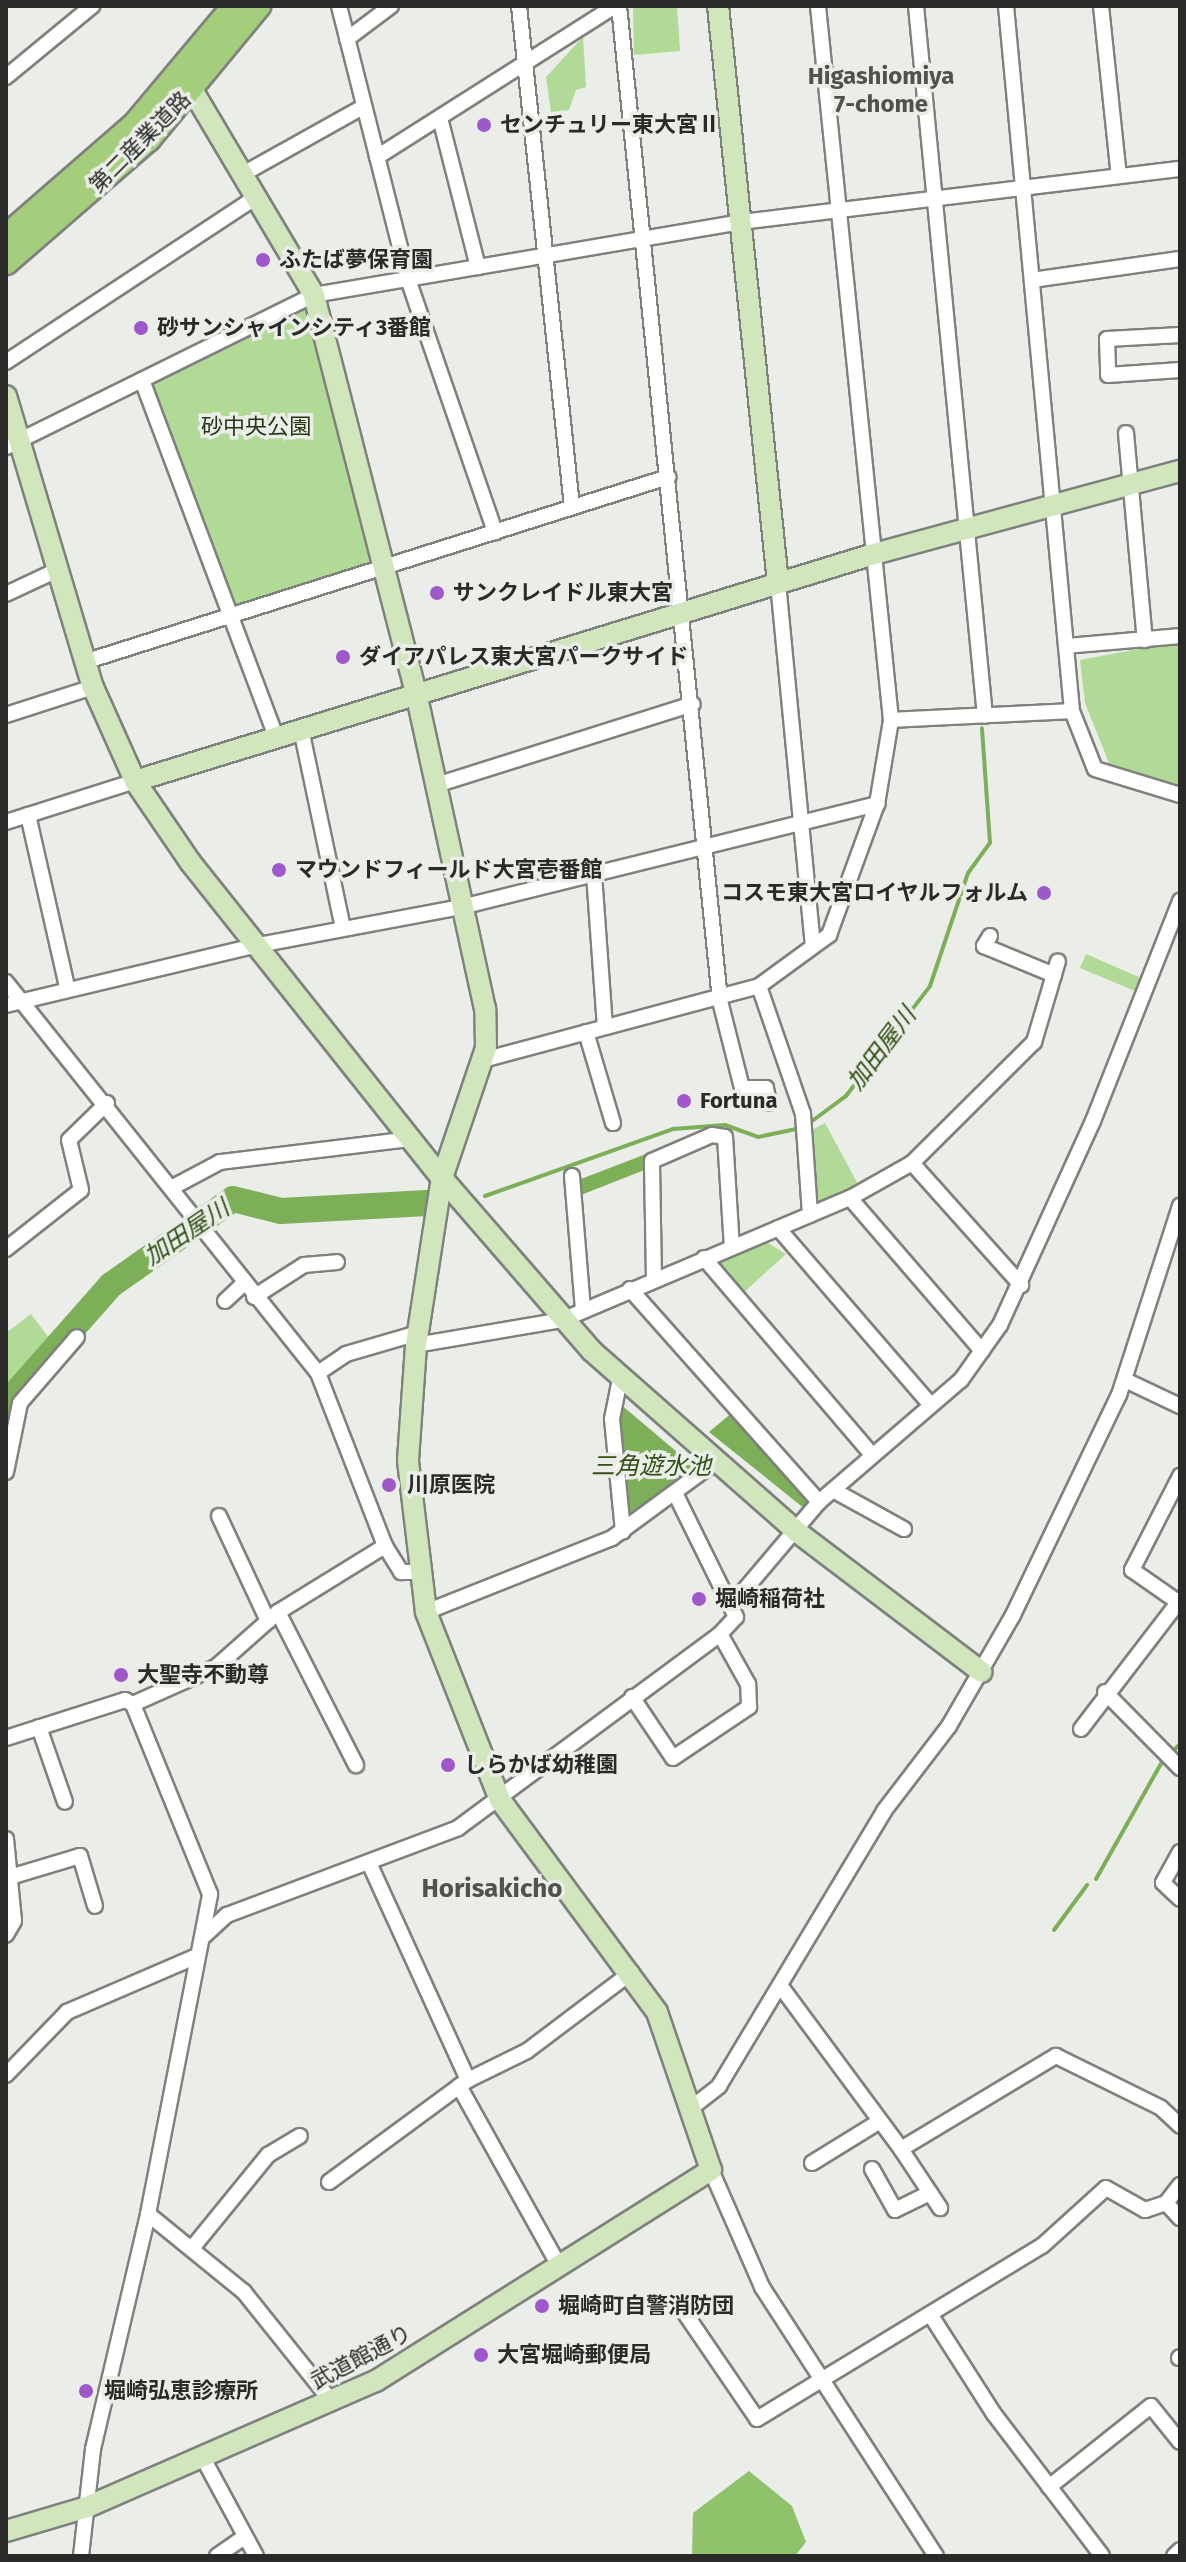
<!DOCTYPE html>
<html>
<head>
<meta charset="utf-8">
<style>
	body { margin:0 }
	#map { position:relative; width:1186px; height:2562px; overflow:hidden; background:#eaede8; font-family:"Fira Sans","Noto Sans JP",sans-serif }
	div>[style] { position:absolute }
	[style*='--x'] { left:calc(var(--x)*1px); top:calc(var(--y)*1px); width:calc(var(--w)*1px); rotate:calc(var(--a)*1deg) }
	.green>* { inset:0; background:#b1da96 }
	.forest>* { inset:0; background:#90c26c }
	.water>* { inset:0; background:#7daf59 }
	.stream>* { height:4px; margin:-2px; padding:0 2px; transform-origin:2px; border-radius:2px; background:#7daf59 }
	.river>* { height:26px; margin:-13px; padding:0 13px; transform-origin:13px; border-radius:13px; background:#7daf59 }
	.roads { filter:drop-shadow(2px 0 #7f817d) drop-shadow(-2px 0 #7f817d) drop-shadow(0 2px #7f817d) drop-shadow(0 -2px #7f817d) }
	.street>* { height:14px; margin:-7px; padding:0 7px; transform-origin:7px; border-radius:7px; background:#fff }
	.secondary>* { height:20px; margin:-10px; padding:0 10px; transform-origin:10px; border-radius:10px; background:#d1e6bd }
	.primary>* { height:24px; margin:-12px; padding:0 12px; transform-origin:12px; border-radius:12px; background:#a4ce7c }
	.dots>* { width:22px; height:22px; translate:-50% -50%; box-sizing:border-box; border:4px solid #eaede8; border-radius:50% }
	span { translate:-50% -50%; white-space:nowrap; text-align:center; line-height:1.15; -webkit-text-stroke:7px #eaede8; paint-order:stroke }
	.poi-label { font-size:22px; color:#2a2b29; font-weight:700 }
	.left { translate:0 -50%; text-align:left }
	.right { translate:-100% -50%; text-align:right }
	.street-label { font-size:22px; color:#2a2b29 }
	.park-label { font-size:22px; color:#233714 }
	.neighbourhood-label { font-size:24px; color:#50524e; font-weight:700 }
	.water-label { font-size:24px; color:#305014; font-style:italic }
	.quarter-label { font-size:26px; color:#50524e; font-weight:700 }
	.frame { position:absolute; inset:0; border:8px solid #2a2b29; pointer-events:none }
</style>
</head>
<body>
<div id="map">
	<div class="green">
		<div style="clip-path:polygon(633px 6px,677px 6px,680px 51px,634px 55px)"></div>
		<div style="clip-path:polygon(583px 37px,586px 87px,576px 90px,569px 110px,551px 112px,546px 77px)"></div>
		<div style="clip-path:polygon(309px 307px,378px 559px,234px 605px,150px 383px)"></div>
		<div style="clip-path:polygon(1180px 641px,1180px 785px,1172px 788px,1111px 768px,1085px 703px,1080px 660px)"></div>
		<div style="clip-path:polygon(1086px 954px,1141px 978px,1135px 991px,1080px 968px)"></div>
		<div style="clip-path:polygon(825px 1123px,860px 1188px,822px 1205px,812px 1198px,810px 1131px)"></div>
		<div style="clip-path:polygon(766px 1242px,786px 1254px,741px 1295px,719px 1261px)"></div>
		<div style="clip-path:polygon(31px 1314px,52px 1342px,6px 1393px,6px 1333px)"></div>
	</div>
	<div class="forest">
		<div style="clip-path:polygon(749px 2471px,792px 2506px,806px 2542px,795px 2556px,692px 2556px,693px 2513px)"></div>
	</div>
	<div class="water">
		<div style="clip-path:polygon(646px 1154px,647px 1169px,581px 1195px,581px 1179px)"></div>
		<div style="clip-path:polygon(619px 1403px,697px 1469px,626px 1517px)"></div>
		<div style="clip-path:polygon(734px 1411px,813px 1500px,805px 1509px,709px 1432px)"></div>
	</div>
	<div class="stream">
		<div style="--x:808;--y:1124;--w:47;--a:-36.4"></div>
		<div style="--x:846;--y:1096;--w:138;--a:-52.6"></div>
		<div style="--x:930;--y:986;--w:119;--a:-71.4"></div>
		<div style="--x:968;--y:873;--w:37;--a:-54"></div>
		<div style="--x:990;--y:843;--w:115;--a:-94"></div>
		<div style="--x:485;--y:1196;--w:200;--a:-19.6"></div>
		<div style="--x:673;--y:1129;--w:52;--a:-4.4"></div>
		<div style="--x:725;--y:1125;--w:35;--a:20"></div>
		<div style="--x:758;--y:1137;--w:44;--a:-11.8"></div>
		<div style="--x:1172;--y:1752;--w:11;--a:-45"></div>
		<div style="--x:1096;--y:1879;--w:137;--a:-60.6"></div>
		<div style="--x:1054;--y:1930;--w:56;--a:-53.7"></div>
	</div>
	<div class="river">
		<div style="--x:6;--y:1404;--w:159;--a:-48.6"></div>
		<div style="--x:111;--y:1285;--w:149;--a:-35.2"></div>
		<div style="--x:233;--y:1199;--w:49;--a:14"></div>
		<div style="--x:281;--y:1211;--w:146;--a:-3.1"></div>
	</div>
	<div class="roads">
		<div class="street">
			<div style="--x:339;--y:6;--w:282;--a:75.8"></div>
			<div style="--x:408;--y:279;--w:268;--a:71"></div>
			<div style="--x:519;--y:6;--w:504;--a:83.96"></div>
			<div style="--x:619;--y:6;--w:1000;--a:84.2"></div>
			<div style="--x:720;--y:1001;--w:90;--a:75.8"></div>
			<div style="--x:742;--y:1088;--w:24;--a:0"></div>
			<div style="--x:766;--y:1088;--w:15;--a:79"></div>
			<div style="--x:916;--y:6;--w:713;--a:84.45"></div>
			<div style="--x:1006;--y:6;--w:708;--a:84.65"></div>
			<div style="--x:1072;--y:711;--w:62;--a:68.4"></div>
			<div style="--x:1095;--y:769;--w:89;--a:17"></div>
			<div style="--x:1101;--y:6;--w:171;--a:84"></div>
			<div style="--x:347;--y:39;--w:55;--a:-36.9"></div>
			<div style="--x:6;--y:77;--w:112;--a:-39.5"></div>
			<div style="--x:440;--y:118;--w:154;--a:75.7"></div>
			<div style="--x:377;--y:157;--w:282;--a:-32.4"></div>
			<div style="--x:243;--y:174;--w:137;--a:-29.2"></div>
			<div style="--x:1032;--y:280;--w:149;--a:-8.1"></div>
			<div style="--x:1180;--y:335;--w:73;--a:176.9"></div>
			<div style="--x:1107;--y:339;--w:36;--a:88"></div>
			<div style="--x:1108;--y:375;--w:72;--a:-4"></div>
			<div style="--x:6;--y:362;--w:300;--a:-33.4"></div>
			<div style="--x:142;--y:380;--w:381;--a:69.4"></div>
			<div style="--x:1126;--y:433;--w:208;--a:84.8"></div>
			<div style="--x:6;--y:447;--w:343;--a:-26.3"></div>
			<div style="--x:314;--y:295;--w:433;--a:-9.7"></div>
			<div style="--x:741;--y:222;--w:442;--a:-6.9"></div>
			<div style="--x:778;--y:583;--w:363;--a:84.5"></div>
			<div style="--x:6;--y:594;--w:54;--a:-25.1"></div>
			<div style="--x:1066;--y:646;--w:114;--a:-5"></div>
			<div style="--x:84;--y:662;--w:613;--a:-17.58"></div>
			<div style="--x:6;--y:715;--w:91;--a:-17.8"></div>
			<div style="--x:891;--y:720;--w:181;--a:-2.8"></div>
			<div style="--x:301;--y:729;--w:204;--a:78.1"></div>
			<div style="--x:436;--y:785;--w:269;--a:-17.5"></div>
			<div style="--x:28;--y:815;--w:175;--a:77.2"></div>
			<div style="--x:6;--y:822;--w:135;--a:-17.6"></div>
			<div style="--x:594;--y:874;--w:152;--a:85.9"></div>
			<div style="--x:990;--y:936;--w:12;--a:121"></div>
			<div style="--x:984;--y:946;--w:76;--a:22.5"></div>
			<div style="--x:6;--y:982;--w:500;--a:51.41"></div>
			<div style="--x:318;--y:1373;--w:186;--a:68.8"></div>
			<div style="--x:385;--y:1546;--w:31;--a:58"></div>
			<div style="--x:401;--y:1572;--w:16;--a:0"></div>
			<div style="--x:759;--y:986;--w:135;--a:71"></div>
			<div style="--x:803;--y:1114;--w:101;--a:86"></div>
			<div style="--x:6;--y:1005;--w:259;--a:-13.4"></div>
			<div style="--x:258;--y:945;--w:207;--a:-10.6"></div>
			<div style="--x:461;--y:907;--w:429;--a:-13.9"></div>
			<div style="--x:877;--y:804;--w:85;--a:-80.5"></div>
			<div style="--x:891;--y:720;--w:718;--a:-95.84"></div>
			<div style="--x:586;--y:1032;--w:95;--a:73.5"></div>
			<div style="--x:483;--y:1060;--w:286;--a:-15"></div>
			<div style="--x:759;--y:986;--w:87;--a:-36.1"></div>
			<div style="--x:829;--y:935;--w:140;--a:-69.9"></div>
			<div style="--x:912;--y:1163;--w:172;--a:-44.8"></div>
			<div style="--x:1034;--y:1042;--w:84;--a:-73.5"></div>
			<div style="--x:572;--y:1176;--w:133;--a:85.3"></div>
			<div style="--x:173;--y:1187;--w:53;--a:-28"></div>
			<div style="--x:220;--y:1162;--w:192;--a:-6.9"></div>
			<div style="--x:850;--y:1198;--w:202;--a:49.2"></div>
			<div style="--x:778;--y:1228;--w:231;--a:49.2"></div>
			<div style="--x:6;--y:1249;--w:95;--a:-38.2"></div>
			<div style="--x:81;--y:1190;--w:51;--a:-103.5"></div>
			<div style="--x:69;--y:1140;--w:53;--a:-44.2"></div>
			<div style="--x:704;--y:1258;--w:259;--a:49.5"></div>
			<div style="--x:654;--y:1279;--w:118;--a:-91"></div>
			<div style="--x:652;--y:1161;--w:65;--a:-23.4"></div>
			<div style="--x:712;--y:1135;--w:13;--a:9"></div>
			<div style="--x:725;--y:1137;--w:110;--a:86.4"></div>
			<div style="--x:630;--y:1289;--w:285;--a:48.4"></div>
			<div style="--x:254;--y:1297;--w:59;--a:-32.6"></div>
			<div style="--x:304;--y:1265;--w:33;--a:-5"></div>
			<div style="--x:225;--y:1301;--w:25;--a:-43"></div>
			<div style="--x:318;--y:1373;--w:34;--a:-34"></div>
			<div style="--x:346;--y:1354;--w:68;--a:-16.3"></div>
			<div style="--x:411;--y:1335;--w:11;--a:63"></div>
			<div style="--x:416;--y:1345;--w:148;--a:-9.7"></div>
			<div style="--x:562;--y:1320;--w:313;--a:-23"></div>
			<div style="--x:850;--y:1198;--w:71;--a:-29.4"></div>
			<div style="--x:912;--y:1163;--w:164;--a:48.2"></div>
			<div style="--x:620;--y:1379;--w:41;--a:101.3"></div>
			<div style="--x:612;--y:1419;--w:113;--a:84.4"></div>
			<div style="--x:1125;--y:1380;--w:61;--a:25.3"></div>
			<div style="--x:6;--y:1472;--w:70;--a:-78.5"></div>
			<div style="--x:20;--y:1403;--w:87;--a:-49.2"></div>
			<div style="--x:833;--y:1490;--w:81;--a:28.8"></div>
			<div style="--x:219;--y:1516;--w:116;--a:65"></div>
			<div style="--x:1178;--y:1602;--w:56;--a:-145.2"></div>
			<div style="--x:1132;--y:1570;--w:106;--a:-62.9"></div>
			<div style="--x:731;--y:1606;--w:136;--a:-49.8"></div>
			<div style="--x:819;--y:1502;--w:187;--a:-40.7"></div>
			<div style="--x:961;--y:1380;--w:67;--a:-54.7"></div>
			<div style="--x:1000;--y:1325;--w:224;--a:-65.5"></div>
			<div style="--x:1093;--y:1121;--w:237;--a:-68.4"></div>
			<div style="--x:278;--y:1612;--w:172;--a:63"></div>
			<div style="--x:426;--y:1612;--w:200;--a:-21.7"></div>
			<div style="--x:612;--y:1538;--w:127;--a:-36.3"></div>
			<div style="--x:1105;--y:1692;--w:107;--a:45.4"></div>
			<div style="--x:632;--y:1697;--w:73;--a:56.1"></div>
			<div style="--x:673;--y:1758;--w:92;--a:-33.9"></div>
			<div style="--x:749;--y:1707;--w:23;--a:-92"></div>
			<div style="--x:748;--y:1684;--w:57;--a:-119.2"></div>
			<div style="--x:39;--y:1727;--w:79;--a:70.9"></div>
			<div style="--x:1081;--y:1729;--w:163;--a:-52.5"></div>
			<div style="--x:6;--y:1738;--w:125;--a:-17.7"></div>
			<div style="--x:125;--y:1700;--w:9;--a:27"></div>
			<div style="--x:133;--y:1704;--w:91;--a:-24"></div>
			<div style="--x:216;--y:1667;--w:83;--a:-41.6"></div>
			<div style="--x:278;--y:1612;--w:126;--a:-31.7"></div>
			<div style="--x:6;--y:1839;--w:82;--a:84.4"></div>
			<div style="--x:14;--y:1921;--w:16;--a:120"></div>
			<div style="--x:1180;--y:1852;--w:35;--a:119"></div>
			<div style="--x:1163;--y:1883;--w:23;--a:43"></div>
			<div style="--x:10;--y:1877;--w:73;--a:-16.7"></div>
			<div style="--x:80;--y:1856;--w:52;--a:73.3"></div>
			<div style="--x:202;--y:1938;--w:34;--a:-43"></div>
			<div style="--x:227;--y:1915;--w:247;--a:-20.6"></div>
			<div style="--x:458;--y:1828;--w:326;--a:-36.5"></div>
			<div style="--x:720;--y:1634;--w:23;--a:-47"></div>
			<div style="--x:736;--y:1617;--w:138;--a:-116.2"></div>
			<div style="--x:782;--y:1988;--w:200;--a:53.5"></div>
			<div style="--x:901;--y:2149;--w:181;--a:-31"></div>
			<div style="--x:1056;--y:2056;--w:117;--a:26.3"></div>
			<div style="--x:1161;--y:2108;--w:26;--a:43"></div>
			<div style="--x:6;--y:2075;--w:88;--a:-45.9"></div>
			<div style="--x:67;--y:2012;--w:139;--a:-23.3"></div>
			<div style="--x:468;--y:2080;--w:66;--a:-26.2"></div>
			<div style="--x:527;--y:2051;--w:131;--a:-37"></div>
			<div style="--x:459;--y:2086;--w:206;--a:60.9"></div>
			<div style="--x:695;--y:2105;--w:31;--a:-38"></div>
			<div style="--x:719;--y:2086;--w:321;--a:-59"></div>
			<div style="--x:884;--y:1811;--w:107;--a:-52.6"></div>
			<div style="--x:949;--y:1726;--w:128;--a:-60"></div>
			<div style="--x:1013;--y:1615;--w:244;--a:-64.3"></div>
			<div style="--x:1119;--y:1395;--w:199;--a:-72.1"></div>
			<div style="--x:901;--y:2149;--w:71;--a:56.5"></div>
			<div style="--x:812;--y:2163;--w:80;--a:-31.7"></div>
			<div style="--x:872;--y:2169;--w:47;--a:60.7"></div>
			<div style="--x:895;--y:2210;--w:39;--a:-26"></div>
			<div style="--x:711;--y:2170;--w:128;--a:66.4"></div>
			<div style="--x:762;--y:2287;--w:320;--a:57.1"></div>
			<div style="--x:329;--y:2182;--w:172;--a:-36.3"></div>
			<div style="--x:468;--y:2080;--w:239;--a:-114.5"></div>
			<div style="--x:1166;--y:2203;--w:21;--a:47"></div>
			<div style="--x:148;--y:2214;--w:124;--a:39.1"></div>
			<div style="--x:244;--y:2292;--w:141;--a:51.3"></div>
			<div style="--x:193;--y:2247;--w:119;--a:-50.8"></div>
			<div style="--x:268;--y:2155;--w:37;--a:-31"></div>
			<div style="--x:678;--y:2303;--w:140;--a:55.7"></div>
			<div style="--x:757;--y:2419;--w:333;--a:-31.3"></div>
			<div style="--x:1042;--y:2246;--w:86;--a:-42.2"></div>
			<div style="--x:1106;--y:2188;--w:45;--a:29.4"></div>
			<div style="--x:1145;--y:2210;--w:22;--a:-18"></div>
			<div style="--x:1166;--y:2203;--w:23;--a:-52"></div>
			<div style="--x:930;--y:2314;--w:119;--a:57.4"></div>
			<div style="--x:994;--y:2414;--w:178;--a:52.7"></div>
			<div style="--x:1179;--y:2358;--w:1;--a:-45"></div>
			<div style="--x:203;--y:2458;--w:111;--a:61.6"></div>
			<div style="--x:1049;--y:2487;--w:130;--a:-38.5"></div>
			<div style="--x:1151;--y:2406;--w:46;--a:51.1"></div>
			<div style="--x:81;--y:2556;--w:108;--a:-83.6"></div>
			<div style="--x:93;--y:2449;--w:241;--a:-76.8"></div>
			<div style="--x:148;--y:2214;--w:326;--a:-79"></div>
			<div style="--x:210;--y:1894;--w:205;--a:-112.1"></div>
			<div style="--x:217;--y:2556;--w:32;--a:-35"></div>
			<div style="--x:1174;--y:2556;--w:8;--a:-45"></div>
		</div>
		<div class="secondary">
			<div style="--x:718;--y:6;--w:580;--a:84.06"></div>
			<div style="--x:6;--y:396;--w:304;--a:73.4"></div>
			<div style="--x:93;--y:687;--w:103;--a:65.9"></div>
			<div style="--x:135;--y:781;--w:99;--a:55.7"></div>
			<div style="--x:191;--y:863;--w:403;--a:51.5"></div>
			<div style="--x:442;--y:1178;--w:229;--a:49.1"></div>
			<div style="--x:592;--y:1351;--w:272;--a:41.4"></div>
			<div style="--x:796;--y:1531;--w:233;--a:37.2"></div>
			<div style="--x:135;--y:781;--w:773;--a:-17.08"></div>
			<div style="--x:874;--y:554;--w:317;--a:-15.2"></div>
			<div style="--x:6;--y:2531;--w:84;--a:-16.5"></div>
			<div style="--x:87;--y:2507;--w:315;--a:-23.6"></div>
			<div style="--x:376;--y:2381;--w:396;--a:-32.2"></div>
			<div style="--x:711;--y:2170;--w:167;--a:-108.9"></div>
			<div style="--x:657;--y:2012;--w:264;--a:-126.5"></div>
			<div style="--x:500;--y:1800;--w:202;--a:-111.5"></div>
			<div style="--x:426;--y:1612;--w:153;--a:-96.8"></div>
			<div style="--x:408;--y:1460;--w:115;--a:-86"></div>
			<div style="--x:416;--y:1345;--w:169;--a:-81.2"></div>
			<div style="--x:442;--y:1178;--w:137;--a:-71.3"></div>
			<div style="--x:486;--y:1048;--w:39;--a:-91"></div>
			<div style="--x:485;--y:1009;--w:323;--a:-102.3"></div>
			<div style="--x:416;--y:693;--w:411;--a:-104.4"></div>
			<div style="--x:314;--y:295;--w:255;--a:-120.7"></div>
		</div>
		<div class="primary">
			<div style="--x:6;--y:237;--w:171;--a:-41"></div>
			<div style="--x:135;--y:125;--w:155;--a:-50"></div>
			<div style="--x:6;--y:262;--w:188;--a:-40.9"></div>
			<div style="--x:148;--y:139;--w:173;--a:-50.4"></div>
		</div>
	</div>
	<div class="dots">
		<div style="left:484px;top:125px;background:#9f58cb"></div>
		<div style="left:263px;top:260px;background:#9f58cb"></div>
		<div style="left:141px;top:328px;background:#9f58cb"></div>
		<div style="left:437px;top:593px;background:#9f58cb"></div>
		<div style="left:343px;top:657px;background:#9f58cb"></div>
		<div style="left:279px;top:870px;background:#9f58cb"></div>
		<div style="left:1044px;top:893px;background:#9f58cb"></div>
		<div style="left:684px;top:1101px;background:#9f58cb"></div>
		<div style="left:389px;top:1485px;background:#9f58cb"></div>
		<div style="left:699px;top:1599px;background:#9f58cb"></div>
		<div style="left:121px;top:1675px;background:#9f58cb"></div>
		<div style="left:448px;top:1765px;background:#9f58cb"></div>
		<div style="left:542px;top:2306px;background:#9f58cb"></div>
		<div style="left:481px;top:2355px;background:#9f58cb"></div>
		<div style="left:86px;top:2391px;background:#9f58cb"></div>
	</div>
	<div class="poi-label">
		<span class="left" style="left:500px;top:125px">センチュリー東大宮Ⅱ</span>
		<span class="left" style="left:279px;top:260px">ふたば夢保育園</span>
		<span class="left" style="left:157px;top:328px">砂サンシャインシティ3番館</span>
		<span class="left" style="left:453px;top:593px">サンクレイドル東大宮</span>
		<span class="left" style="left:359px;top:657px">ダイアパレス東大宮パークサイド</span>
		<span class="left" style="left:295px;top:870px">マウンドフィールド大宮壱番館</span>
		<span class="right" style="left:1028px;top:893px">コスモ東大宮ロイヤルフォルム</span>
		<span class="left" style="left:700px;top:1101px">Fortuna</span>
		<span class="left" style="left:407px;top:1485px">川原医院</span>
		<span class="left" style="left:715px;top:1599px">堀崎稲荷社</span>
		<span class="left" style="left:137px;top:1675px">大聖寺不動尊</span>
		<span class="left" style="left:464px;top:1765px">しらかば幼稚園</span>
		<span class="left" style="left:558px;top:2306px">堀崎町自警消防団</span>
		<span class="left" style="left:497px;top:2355px">大宮堀崎郵便局</span>
		<span class="left" style="left:104px;top:2391px">堀崎弘恵診療所</span>
	</div>
	<div class="street-label">
		<span style="left:140px;top:142px;rotate:-45deg">第二産業道路</span>
		<span style="left:361px;top:2357px;rotate:-28deg">武道館通り</span>
	</div>
	<div class="park-label">
		<span style="left:256px;top:427px">砂中央公園</span>
	</div>
	<div class="neighbourhood-label">
		<span style="left:881px;top:91px">Higashiomiya<br>7-chome</span>
	</div>
	<div class="water-label">
		<span style="left:882px;top:1049px;rotate:-53deg">加田屋川</span>
		<span style="left:187px;top:1233px;rotate:-34deg">加田屋川</span>
		<span style="left:651px;top:1467px">三角遊水池</span>
	</div>
	<div class="quarter-label">
		<span style="left:492px;top:1889px">Horisakicho</span>
	</div>
	<div class="frame"></div>
</div>
</body>
</html>
